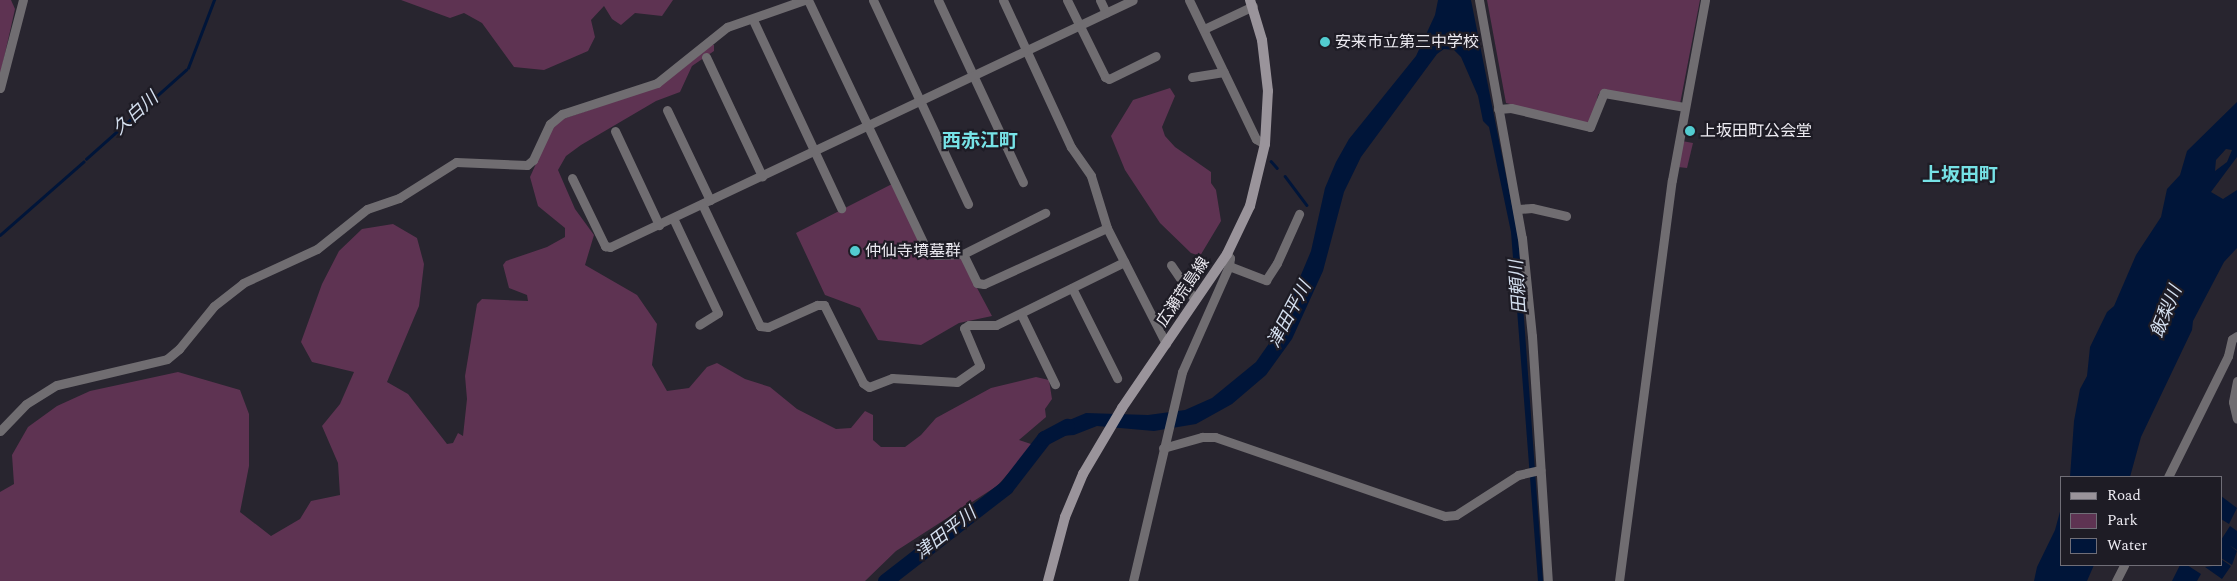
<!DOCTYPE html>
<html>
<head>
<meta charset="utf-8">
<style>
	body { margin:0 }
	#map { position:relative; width:2237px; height:581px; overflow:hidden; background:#28252f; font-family:Spectral,"Noto Sans JP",serif }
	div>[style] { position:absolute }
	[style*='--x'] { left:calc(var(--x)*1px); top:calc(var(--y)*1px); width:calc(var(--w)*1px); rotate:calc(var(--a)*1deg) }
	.green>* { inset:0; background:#5e3352 }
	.water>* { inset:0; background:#001539 }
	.stream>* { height:2.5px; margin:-1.25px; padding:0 1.25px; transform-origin:1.25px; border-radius:1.25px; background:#001539 }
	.river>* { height:15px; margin:-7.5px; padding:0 7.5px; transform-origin:7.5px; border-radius:7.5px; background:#001539 }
	.street>* { height:9px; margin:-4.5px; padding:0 4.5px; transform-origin:4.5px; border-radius:4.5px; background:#706d71 }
	.secondary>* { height:10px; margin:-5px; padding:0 5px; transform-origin:5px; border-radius:5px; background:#9a949b }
	.dots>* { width:14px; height:14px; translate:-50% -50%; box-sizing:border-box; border:2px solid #1e1c25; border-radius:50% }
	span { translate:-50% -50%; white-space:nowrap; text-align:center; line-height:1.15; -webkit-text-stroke:4.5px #1e1c25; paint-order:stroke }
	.poi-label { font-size:16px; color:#eceaf1 }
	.left { translate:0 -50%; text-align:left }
	.street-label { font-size:16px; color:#eceaf1 }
	.water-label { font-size:18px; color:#d4dfef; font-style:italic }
	.quarter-label { font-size:19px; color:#76e2e6; font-weight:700 }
	.legend { position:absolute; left:2060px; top:476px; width:162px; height:90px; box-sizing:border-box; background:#1e1c25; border:1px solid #706e77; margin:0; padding:6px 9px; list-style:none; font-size:15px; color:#eceaf1 }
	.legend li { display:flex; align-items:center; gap:10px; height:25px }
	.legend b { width:25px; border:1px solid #706e77 }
</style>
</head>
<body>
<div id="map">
	<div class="green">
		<div style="clip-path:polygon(0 0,11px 0,15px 9px,0 76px)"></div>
		<div style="clip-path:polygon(401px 0,673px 0,662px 16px,635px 13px,621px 25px,612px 19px,604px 6px,591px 20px,595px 37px,588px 51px,544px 70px,514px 67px,482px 23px,464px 13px,450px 18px)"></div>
		<div style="clip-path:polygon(1487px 0,1700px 0,1680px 104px,1602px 90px,1598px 95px,1592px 121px,1587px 124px,1506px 103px)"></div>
		<div style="clip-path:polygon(709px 44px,714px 45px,714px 51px,692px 66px,680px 92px,656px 101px,581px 145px,566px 156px,558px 170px,575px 209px,594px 235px,585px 265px,637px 295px,657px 324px,652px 365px,667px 391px,689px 388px,707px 367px,717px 363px,745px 379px,770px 387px,797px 409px,836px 429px,851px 428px,865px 411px,873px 415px,873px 440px,881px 447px,905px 447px,921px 435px,936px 418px,991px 388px,1036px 377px,1049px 380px,1052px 399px,1045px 409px,1046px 417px,1019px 440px,1034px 445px,997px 486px,896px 551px,865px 581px,0 581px,0 492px,14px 484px,12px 455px,28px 427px,57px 406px,90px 391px,178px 372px,240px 390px,249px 414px,249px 466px,240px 512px,271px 536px,300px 519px,311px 501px,340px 495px,338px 463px,322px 426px,340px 404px,354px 372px,312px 362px,301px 342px,322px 284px,339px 251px,362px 229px,393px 224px,417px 238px,424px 264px,419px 306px,387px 382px,408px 394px,447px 444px,453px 443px,458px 433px,463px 436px,467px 399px,465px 376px,477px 304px,482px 299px,528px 301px,527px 295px,509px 288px,503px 265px,506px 261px,547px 247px,565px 237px,565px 228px,538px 206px,530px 177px,553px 126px,563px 119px,656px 87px)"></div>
		<div style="clip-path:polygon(1170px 88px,1175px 96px,1162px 127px,1165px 136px,1175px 147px,1211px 172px,1211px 183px,1216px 190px,1221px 221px,1200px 256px,1191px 253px,1160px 223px,1125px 170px,1111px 136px,1133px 100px)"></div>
		<div style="clip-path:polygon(1682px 141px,1693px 143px,1687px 168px,1678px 167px)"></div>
		<div style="clip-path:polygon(892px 184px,924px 250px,961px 258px,992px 316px,959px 323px,921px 345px,878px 340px,860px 308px,825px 295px,796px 233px)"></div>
	</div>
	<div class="water">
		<div style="clip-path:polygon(1438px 0,1471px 0,1518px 236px,1543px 581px,1538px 581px,1511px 232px,1489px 127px,1483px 121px,1478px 96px,1461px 57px,1454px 50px,1444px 49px,1437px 54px,1361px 157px,1344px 192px,1323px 271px,1292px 339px,1266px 375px,1232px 404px,1196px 424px,1154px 431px,1097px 426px,1074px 435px,1048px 437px,1055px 426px,1086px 413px,1148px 415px,1185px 410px,1212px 398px,1256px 362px,1277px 332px,1311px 251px,1325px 188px,1336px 162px,1349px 139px,1416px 56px,1435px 15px)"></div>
		<div style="clip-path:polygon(evenodd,2237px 102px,2237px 157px,2211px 192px,2223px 199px,2237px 190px,2237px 248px,2224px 262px,2193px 321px,2192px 330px,2141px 437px,2130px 477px,2070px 477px,2074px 421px,2080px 389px,2087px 376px,2090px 347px,2107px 312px,2114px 306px,2136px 255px,2161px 217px,2167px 189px,2180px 175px,2187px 151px,2237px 102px,2226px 149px,2232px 150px,2227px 162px,2215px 171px,2216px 160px,2226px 149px)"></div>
		<div style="clip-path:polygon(2221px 496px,2237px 508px,2229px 524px,2221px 519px)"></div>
		<div style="clip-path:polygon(2061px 508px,2061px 565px,2094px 565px,2087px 581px,2034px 581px,2037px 567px,2055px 530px)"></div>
		<div style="clip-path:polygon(2230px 526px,2237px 531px,2237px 550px,2229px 545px,2237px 551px,2232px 565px,2221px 558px,2221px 540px)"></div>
		<div style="clip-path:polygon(2221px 559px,2231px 566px,2222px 579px,2205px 567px,2221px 565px)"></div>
		<div style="clip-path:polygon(2180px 565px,2187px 565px,2201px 574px,2197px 581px,2172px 581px)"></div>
	</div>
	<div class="stream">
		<div style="--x:188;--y:68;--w:73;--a:-69.1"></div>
		<div style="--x:86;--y:159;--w:134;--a:-41.7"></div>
		<div style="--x:1271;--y:161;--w:9;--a:49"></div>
		<div style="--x:1285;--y:176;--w:36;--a:53"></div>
		<div style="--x:0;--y:235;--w:111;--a:-41.3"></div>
	</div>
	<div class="river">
		<div style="--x:885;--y:581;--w:153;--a:-37.8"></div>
		<div style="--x:1006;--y:487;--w:62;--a:-52.2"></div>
		<div style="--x:1044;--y:438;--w:26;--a:-28"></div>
	</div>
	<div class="street">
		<div style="--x:808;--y:0;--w:275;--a:64.6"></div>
		<div style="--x:926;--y:248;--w:12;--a:35"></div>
		<div style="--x:936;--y:255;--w:27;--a:-2"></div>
		<div style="--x:963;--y:254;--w:32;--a:64"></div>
		<div style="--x:977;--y:283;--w:7;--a:8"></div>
		<div style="--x:984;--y:284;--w:135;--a:-24.5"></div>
		<div style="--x:873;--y:0;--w:225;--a:65"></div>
		<div style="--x:938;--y:0;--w:201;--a:65"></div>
		<div style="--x:1003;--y:0;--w:162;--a:65.2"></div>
		<div style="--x:1071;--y:147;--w:35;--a:55"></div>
		<div style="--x:1091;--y:176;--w:54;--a:72.9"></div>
		<div style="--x:1107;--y:228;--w:130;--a:63"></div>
		<div style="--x:1067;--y:0;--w:86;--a:63.7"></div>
		<div style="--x:1105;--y:77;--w:4;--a:27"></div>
		<div style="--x:1109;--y:79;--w:52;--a:-26.1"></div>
		<div style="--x:1100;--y:0;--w:14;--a:65"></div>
		<div style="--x:1189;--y:0;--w:154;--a:64.3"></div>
		<div style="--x:1256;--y:139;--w:10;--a:29"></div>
		<div style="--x:1479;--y:0;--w:242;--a:79.8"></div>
		<div style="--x:1522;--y:238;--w:99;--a:84.2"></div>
		<div style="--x:1532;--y:336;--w:246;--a:86.3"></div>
		<div style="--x:753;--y:20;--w:208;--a:64.9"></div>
		<div style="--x:1204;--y:29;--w:54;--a:-25.1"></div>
		<div style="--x:706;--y:57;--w:132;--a:64.8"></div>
		<div style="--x:1192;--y:77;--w:32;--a:-9"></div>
		<div style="--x:0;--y:88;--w:91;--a:-75.4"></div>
		<div style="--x:1498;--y:109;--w:13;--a:-4"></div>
		<div style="--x:1511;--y:108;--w:81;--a:13.5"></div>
		<div style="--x:1590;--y:127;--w:37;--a:-68"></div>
		<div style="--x:1604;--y:93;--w:81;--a:9.9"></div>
		<div style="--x:667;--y:110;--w:100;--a:64.5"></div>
		<div style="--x:615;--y:131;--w:104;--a:64.9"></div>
		<div style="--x:572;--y:178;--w:76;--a:64.1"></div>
		<div style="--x:605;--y:246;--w:5;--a:11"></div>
		<div style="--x:610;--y:247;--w:578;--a:-25.28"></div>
		<div style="--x:702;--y:204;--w:135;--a:64.6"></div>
		<div style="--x:760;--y:326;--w:8;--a:7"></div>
		<div style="--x:768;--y:327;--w:54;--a:-24.2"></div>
		<div style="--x:817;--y:305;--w:7;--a:0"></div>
		<div style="--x:824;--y:305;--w:87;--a:63.4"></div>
		<div style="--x:863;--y:383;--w:7;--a:34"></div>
		<div style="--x:869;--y:387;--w:25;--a:-21"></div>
		<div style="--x:892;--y:378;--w:65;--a:3.5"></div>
		<div style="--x:957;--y:382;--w:28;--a:-35"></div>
		<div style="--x:980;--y:366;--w:41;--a:-112.8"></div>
		<div style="--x:964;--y:328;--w:6;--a:-31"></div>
		<div style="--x:969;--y:325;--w:27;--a:0"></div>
		<div style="--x:996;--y:325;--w:143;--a:-26.2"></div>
		<div style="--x:1518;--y:209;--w:14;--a:-4"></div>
		<div style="--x:1532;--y:208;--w:35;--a:13"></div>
		<div style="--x:673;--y:218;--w:105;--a:64.7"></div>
		<div style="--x:718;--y:313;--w:22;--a:148"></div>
		<div style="--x:963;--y:254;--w:92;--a:-26.6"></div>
		<div style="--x:1171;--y:265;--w:42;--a:55.6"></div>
		<div style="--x:1229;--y:266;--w:40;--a:21"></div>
		<div style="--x:1266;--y:280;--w:20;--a:-57"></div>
		<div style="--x:1277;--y:263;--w:54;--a:-65.8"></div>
		<div style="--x:1072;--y:288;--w:101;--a:63.4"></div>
		<div style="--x:1021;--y:314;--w:78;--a:64.1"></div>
		<div style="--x:2237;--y:381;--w:21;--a:101"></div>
		<div style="--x:2233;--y:402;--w:17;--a:77"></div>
		<div style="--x:0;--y:431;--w:37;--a:-46"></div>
		<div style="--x:26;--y:404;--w:36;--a:-32"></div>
		<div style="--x:57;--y:385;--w:113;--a:-13.3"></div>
		<div style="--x:167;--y:359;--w:16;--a:-40"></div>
		<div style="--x:179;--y:349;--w:55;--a:-50.9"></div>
		<div style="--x:214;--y:306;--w:37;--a:-38"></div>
		<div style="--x:243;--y:283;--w:81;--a:-24.7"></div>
		<div style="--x:317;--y:249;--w:64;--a:-38.7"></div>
		<div style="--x:367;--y:209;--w:34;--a:-19"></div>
		<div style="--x:399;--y:198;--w:67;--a:-32.3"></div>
		<div style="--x:456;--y:162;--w:71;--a:2.4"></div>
		<div style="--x:527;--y:165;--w:8;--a:-40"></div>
		<div style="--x:533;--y:160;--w:40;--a:-65"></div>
		<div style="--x:550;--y:124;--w:16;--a:-40"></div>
		<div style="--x:562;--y:114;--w:100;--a:-18.1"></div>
		<div style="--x:657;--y:83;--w:90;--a:-38.7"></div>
		<div style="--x:727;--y:27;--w:82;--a:-19.3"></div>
		<div style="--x:1163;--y:448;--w:41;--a:-15.8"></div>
		<div style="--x:1202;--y:437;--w:13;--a:0"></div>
		<div style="--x:1215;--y:437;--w:243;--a:19"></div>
		<div style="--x:1445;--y:516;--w:11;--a:-5"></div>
		<div style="--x:1456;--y:515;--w:74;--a:-32.8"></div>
		<div style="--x:1518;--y:475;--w:23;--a:-13"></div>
		<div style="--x:2168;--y:477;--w:135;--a:-63.6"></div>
		<div style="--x:2228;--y:356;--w:17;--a:-77"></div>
		<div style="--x:2232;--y:339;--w:6;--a:-31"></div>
		<div style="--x:1133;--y:581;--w:215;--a:-76.8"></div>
		<div style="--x:1182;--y:372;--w:116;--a:-66.1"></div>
		<div style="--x:1229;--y:266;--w:8;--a:-83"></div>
		<div style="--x:1230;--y:258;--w:5;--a:-127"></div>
		<div style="--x:1619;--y:581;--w:404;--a:-82.5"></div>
		<div style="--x:1672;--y:180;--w:183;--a:-79.6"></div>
		<div style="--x:2116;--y:581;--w:18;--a:-63"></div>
	</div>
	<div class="secondary">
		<div style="--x:1048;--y:581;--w:66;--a:-75.1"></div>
		<div style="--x:1065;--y:517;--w:47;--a:-67.3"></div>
		<div style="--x:1083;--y:474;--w:77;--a:-59.4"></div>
		<div style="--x:1122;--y:408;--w:186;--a:-55.7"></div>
		<div style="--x:1227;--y:254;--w:53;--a:-64.4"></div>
		<div style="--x:1250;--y:206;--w:64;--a:-76.4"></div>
		<div style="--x:1265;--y:144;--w:53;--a:-86.8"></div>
		<div style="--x:1268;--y:91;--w:51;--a:-96.7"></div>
		<div style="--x:1262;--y:40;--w:42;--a:-106.7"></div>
	</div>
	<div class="dots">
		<div style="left:1325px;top:42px;background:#52ccd0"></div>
		<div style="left:1690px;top:131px;background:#52ccd0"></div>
		<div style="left:855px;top:251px;background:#52ccd0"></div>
	</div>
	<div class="poi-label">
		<span class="left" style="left:1335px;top:42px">安来市立第三中学校</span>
		<span class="left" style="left:1700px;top:131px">上坂田町公会堂</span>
		<span class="left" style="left:865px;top:251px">仲仙寺墳墓群</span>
	</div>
	<div class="street-label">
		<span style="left:1183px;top:292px;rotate:-56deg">広瀬荒島線</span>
	</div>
	<div class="water-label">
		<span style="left:136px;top:114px;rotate:-42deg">久白川</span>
		<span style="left:1519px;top:287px;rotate:-94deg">田頼川</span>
		<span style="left:2167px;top:312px;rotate:-68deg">飯梨川</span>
		<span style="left:1290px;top:315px;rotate:-62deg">津田平川</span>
		<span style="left:946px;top:534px;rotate:-38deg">津田平川</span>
	</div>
	<div class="quarter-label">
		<span style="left:980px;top:142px">西赤江町</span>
		<span style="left:1960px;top:176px">上坂田町</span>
	</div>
	<ul class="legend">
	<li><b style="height:6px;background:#9a949b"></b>Road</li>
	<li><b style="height:14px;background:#5e3352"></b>Park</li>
	<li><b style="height:14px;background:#001539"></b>Water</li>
	</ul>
</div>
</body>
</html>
